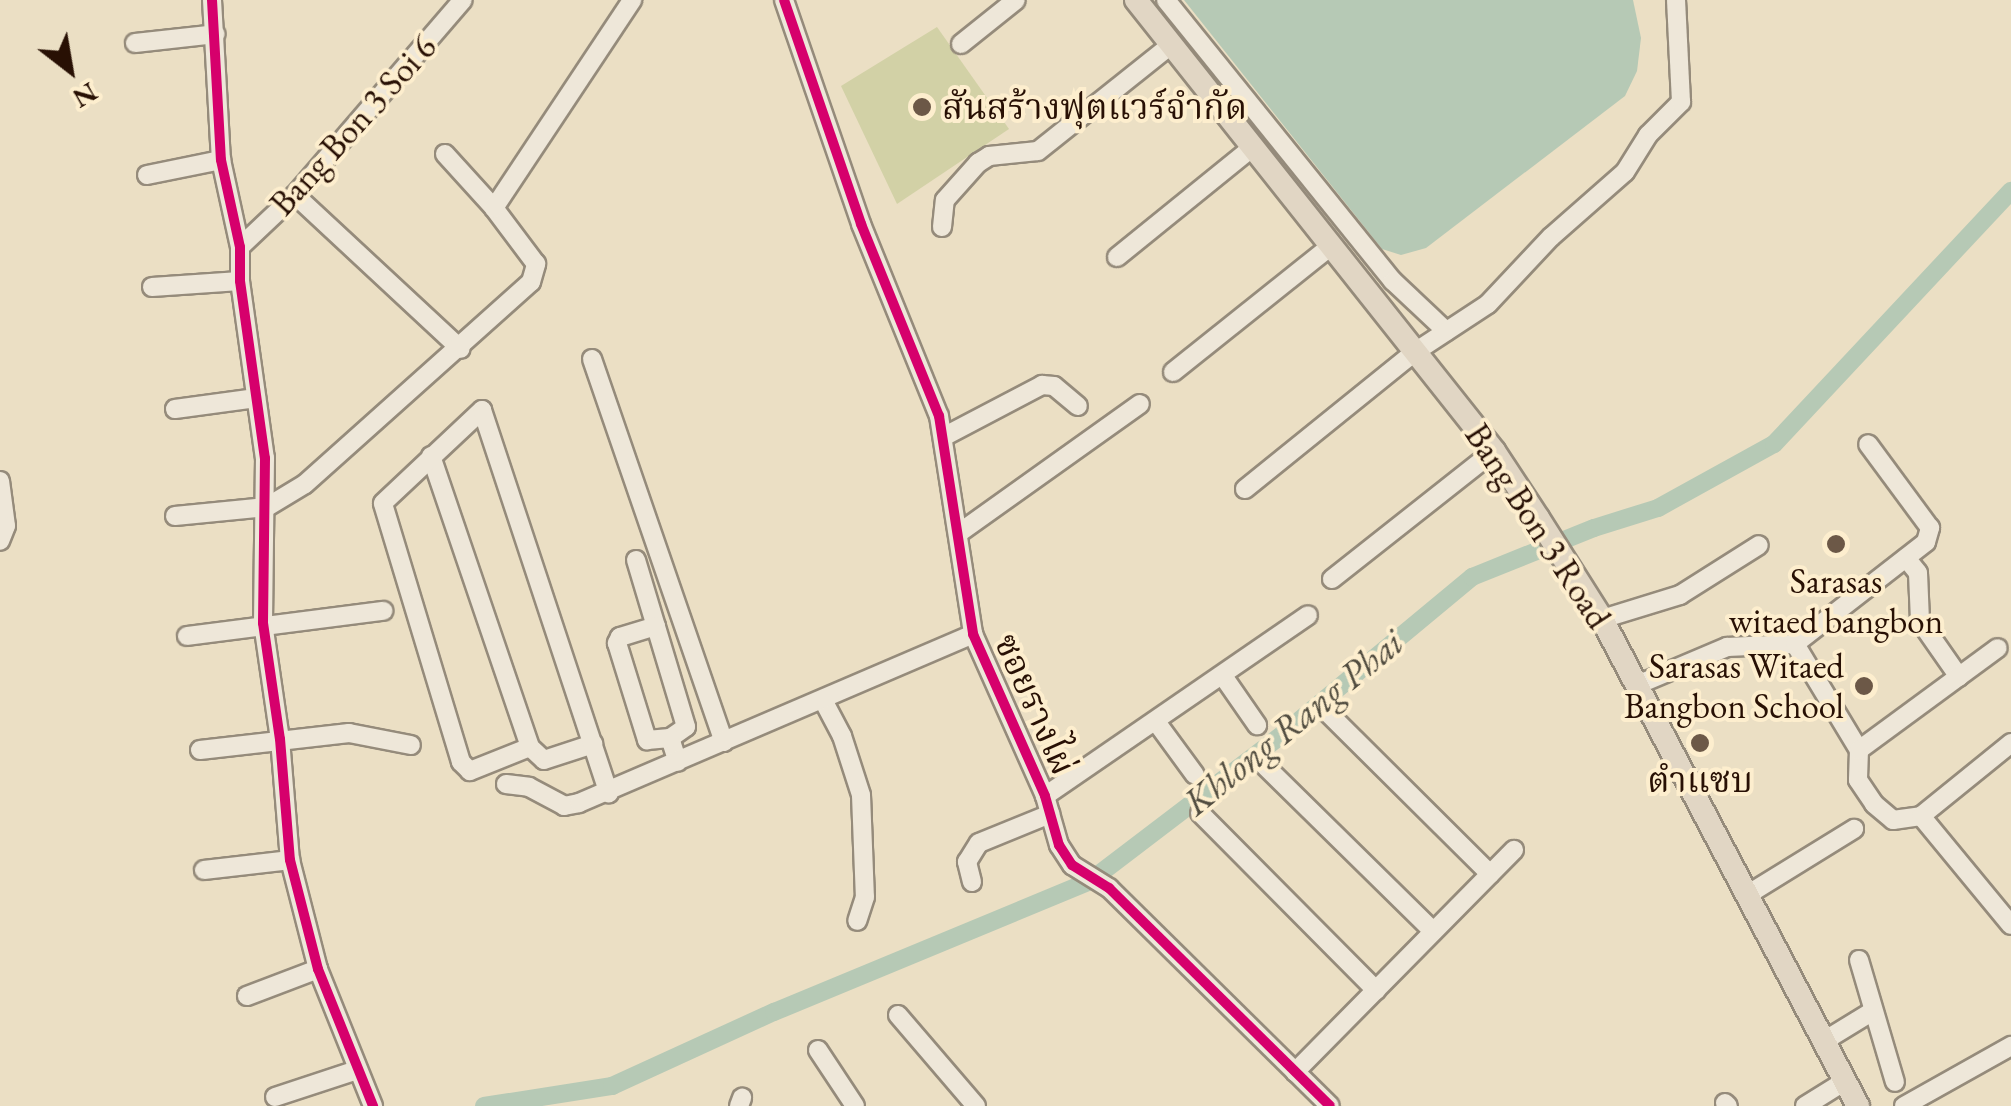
<!DOCTYPE html>
<html>
<head>
<meta charset="utf-8">
<style>
	body { margin:0 }
	#map { position:relative; width:2011px; height:1106px; overflow:hidden; background:#ebdfc4; font-family:"EB Garamond","Noto Serif Thai",serif }
	div>[style] { position:absolute }
	[style*='--x'] { left:calc(var(--x)*1px); top:calc(var(--y)*1px); width:calc(var(--w)*1px); rotate:calc(var(--a)*1deg) }
	.green>* { inset:0; background:#d2d1a6 }
	.water>* { inset:0; background:#b6c9b5 }
	.canal>* { height:18px; margin:-9px; padding:0 9px; transform-origin:9px; border-radius:9px; background:#b6c9b5 }
	.roads { filter:drop-shadow(2px 0 #958b7b) drop-shadow(-2px 0 #958b7b) drop-shadow(0 2px #958b7b) drop-shadow(0 -2px #958b7b) }
	.minor>* { height:18px; margin:-9px; padding:0 9px; transform-origin:9px; border-radius:9px; background:#eee7d9 }
	.major>* { height:22px; margin:-11px; padding:0 11px; transform-origin:11px; border-radius:11px; background:#e1d6c4 }
	.cycleway>* { height:10px; margin:-5px; padding:0 5px; transform-origin:5px; border-radius:5px; background:#d6006c }
	.dots>* { width:28px; height:28px; translate:-50% -50%; box-sizing:border-box; border:5px solid #fdeece; border-radius:50% }
	span { translate:-50% -50%; white-space:nowrap; text-align:center; line-height:1.15; -webkit-text-stroke:8px #fdeece; paint-order:stroke }
	.poi-label { font-size:35px; color:#281004 }
	.left { translate:0 -50%; text-align:left }
	.right { translate:-100% -50%; text-align:right }
	.street-label { font-size:35px; color:#281004 }
	.water-label { font-size:38px; color:#524d40; font-style:italic }
	.north { position:absolute; left:20px; top:20px; width:100px; height:100px; -webkit-text-stroke:8px #fdeece; paint-order:stroke; rotate:149deg; font-size:28px; font-weight:700; line-height:40px; text-align:center; color:#281004 }
	.north::after { content:''; display:block; margin:auto; width:35px; height:45px; background:#281004; clip-path:polygon(50% 0,100% 100%,50% 72%,0 100%) }
</style>
</head>
<body>
<div id="map">
	<div class="green">
		<div style="clip-path:polygon(937px 27px,1009px 129px,897px 204px,841px 86px)"></div>
	</div>
	<div class="water">
		<div style="clip-path:polygon(1184px 0,1633px 0,1641px 38px,1637px 71px,1625px 96px,1426px 248px,1401px 255px,1382px 249px)"></div>
	</div>
	<div class="canal">
		<div style="--x:484;--y:1106;--w:130;--a:-8.9"></div>
		<div style="--x:612;--y:1086;--w:178;--a:-24.6"></div>
		<div style="--x:774;--y:1012;--w:342;--a:-22.5"></div>
		<div style="--x:1090;--y:881;--w:243;--a:-37.3"></div>
		<div style="--x:1283;--y:734;--w:246;--a:-39.7"></div>
		<div style="--x:1472;--y:577;--w:131;--a:-21.9"></div>
		<div style="--x:1594;--y:528;--w:67;--a:-17.4"></div>
		<div style="--x:1658;--y:508;--w:132;--a:-28.9"></div>
		<div style="--x:1774;--y:444;--w:347;--a:-46.9"></div>
	</div>
	<div class="roads">
		<div class="minor">
			<div style="--x:212;--y:0;--w:160;--a:86.8"></div>
			<div style="--x:221;--y:160;--w:89;--a:77.7"></div>
			<div style="--x:240;--y:247;--w:34;--a:90"></div>
			<div style="--x:240;--y:281;--w:179;--a:82"></div>
			<div style="--x:265;--y:458;--w:165;--a:90.7"></div>
			<div style="--x:263;--y:623;--w:117;--a:81.7"></div>
			<div style="--x:280;--y:739;--w:121;--a:85.3"></div>
			<div style="--x:290;--y:860;--w:113;--a:75.6"></div>
			<div style="--x:318;--y:969;--w:148;--a:68.1"></div>
			<div style="--x:784;--y:0;--w:237;--a:71"></div>
			<div style="--x:861;--y:224;--w:207;--a:67.9"></div>
			<div style="--x:939;--y:416;--w:221;--a:81.1"></div>
			<div style="--x:973;--y:634;--w:177;--a:66"></div>
			<div style="--x:1045;--y:796;--w:51;--a:74.1"></div>
			<div style="--x:1059;--y:845;--w:24;--a:57"></div>
			<div style="--x:1072;--y:865;--w:44;--a:31.9"></div>
			<div style="--x:1109;--y:888;--w:310;--a:44.6"></div>
			<div style="--x:1166;--y:0;--w:361;--a:51.1"></div>
			<div style="--x:1393;--y:281;--w:73;--a:43.3"></div>
			<div style="--x:135;--y:43;--w:81;--a:-6.3"></div>
			<div style="--x:961;--y:44;--w:70;--a:-38.7"></div>
			<div style="--x:445;--y:154;--w:73;--a:47.8"></div>
			<div style="--x:147;--y:175;--w:76;--a:-11.5"></div>
			<div style="--x:295;--y:195;--w:226;--a:42.9"></div>
			<div style="--x:942;--y:227;--w:27;--a:-84"></div>
			<div style="--x:945;--y:200;--w:50;--a:-48.3"></div>
			<div style="--x:978;--y:163;--w:13;--a:-32"></div>
			<div style="--x:989;--y:156;--w:49;--a:-5.8"></div>
			<div style="--x:1038;--y:151;--w:171;--a:-38.6"></div>
			<div style="--x:240;--y:247;--w:76;--a:-43.4"></div>
			<div style="--x:295;--y:195;--w:257;--a:-49.3"></div>
			<div style="--x:1117;--y:257;--w:175;--a:-39"></div>
			<div style="--x:152;--y:287;--w:88;--a:-3.9"></div>
			<div style="--x:592;--y:359;--w:405;--a:71"></div>
			<div style="--x:1173;--y:372;--w:202;--a:-38.6"></div>
			<div style="--x:175;--y:409;--w:82;--a:-7.7"></div>
			<div style="--x:945;--y:436;--w:110;--a:-27.7"></div>
			<div style="--x:1042;--y:385;--w:12;--a:5"></div>
			<div style="--x:1054;--y:386;--w:31;--a:40"></div>
			<div style="--x:431;--y:456;--w:307;--a:71.2"></div>
			<div style="--x:530;--y:747;--w:19;--a:43"></div>
			<div style="--x:544;--y:760;--w:52;--a:-18.1"></div>
			<div style="--x:0;--y:481;--w:45;--a:82.4"></div>
			<div style="--x:6;--y:526;--w:16;--a:112"></div>
			<div style="--x:1245;--y:489;--w:218;--a:-38.9"></div>
			<div style="--x:1415;--y:352;--w:87;--a:-33.3"></div>
			<div style="--x:1488;--y:304;--w:92;--a:-46.8"></div>
			<div style="--x:1551;--y:237;--w:98;--a:-41.3"></div>
			<div style="--x:1625;--y:172;--w:44;--a:-58.1"></div>
			<div style="--x:1648;--y:135;--w:47;--a:-45"></div>
			<div style="--x:1681;--y:102;--w:102;--a:-92.8"></div>
			<div style="--x:175;--y:516;--w:92;--a:-5.6"></div>
			<div style="--x:267;--y:507;--w:44;--a:-31.2"></div>
			<div style="--x:305;--y:484;--w:303;--a:-41.8"></div>
			<div style="--x:531;--y:282;--w:19;--a:-74"></div>
			<div style="--x:536;--y:264;--w:70;--a:-126.9"></div>
			<div style="--x:494;--y:208;--w:250;--a:-56.4"></div>
			<div style="--x:959;--y:533;--w:222;--a:-35.5"></div>
			<div style="--x:1906;--y:558;--w:19;--a:51"></div>
			<div style="--x:1918;--y:573;--w:48;--a:87.6"></div>
			<div style="--x:1920;--y:621;--w:68;--a:55.1"></div>
			<div style="--x:636;--y:560;--w:174;--a:73.3"></div>
			<div style="--x:686;--y:727;--w:19;--a:145"></div>
			<div style="--x:670;--y:738;--w:25;--a:72"></div>
			<div style="--x:1332;--y:579;--w:206;--a:-38.3"></div>
			<div style="--x:1602;--y:619;--w:82;--a:-17.1"></div>
			<div style="--x:1680;--y:595;--w:93;--a:-32.3"></div>
			<div style="--x:656;--y:626;--w:38;--a:163"></div>
			<div style="--x:620;--y:637;--w:7;--a:117"></div>
			<div style="--x:617;--y:643;--w:102;--a:72.8"></div>
			<div style="--x:647;--y:740;--w:23;--a:-5"></div>
			<div style="--x:187;--y:636;--w:198;--a:-7.3"></div>
			<div style="--x:1795;--y:644;--w:124;--a:58.9"></div>
			<div style="--x:1859;--y:750;--w:30;--a:92"></div>
			<div style="--x:1858;--y:780;--w:29;--a:56"></div>
			<div style="--x:1874;--y:804;--w:25;--a:40"></div>
			<div style="--x:1893;--y:820;--w:28;--a:-8"></div>
			<div style="--x:1921;--y:816;--w:116;--a:-39"></div>
			<div style="--x:1223;--y:676;--w:60;--a:55.2"></div>
			<div style="--x:1637;--y:685;--w:98;--a:-22.9"></div>
			<div style="--x:1727;--y:647;--w:68;--a:-2.5"></div>
			<div style="--x:1795;--y:644;--w:166;--a:-37.9"></div>
			<div style="--x:1926;--y:542;--w:15;--a:-74"></div>
			<div style="--x:1930;--y:528;--w:104;--a:-126.4"></div>
			<div style="--x:823;--y:700;--w:41;--a:62.2"></div>
			<div style="--x:842;--y:736;--w:62;--a:72.1"></div>
			<div style="--x:861;--y:795;--w:102;--a:87.8"></div>
			<div style="--x:865;--y:897;--w:25;--a:108"></div>
			<div style="--x:1327;--y:712;--w:230;--a:44.8"></div>
			<div style="--x:1157;--y:723;--w:64;--a:53.8"></div>
			<div style="--x:530;--y:747;--w:65;--a:158.2"></div>
			<div style="--x:470;--y:771;--w:13;--a:-135"></div>
			<div style="--x:461;--y:762;--w:270;--a:-106.8"></div>
			<div style="--x:383;--y:503;--w:136;--a:-43.2"></div>
			<div style="--x:482;--y:410;--w:404;--a:71.7"></div>
			<div style="--x:200;--y:750;--w:150;--a:-6.5"></div>
			<div style="--x:349;--y:733;--w:63;--a:11"></div>
			<div style="--x:1859;--y:750;--w:172;--a:-36.3"></div>
			<div style="--x:1262;--y:763;--w:240;--a:44.5"></div>
			<div style="--x:506;--y:784;--w:23;--a:7"></div>
			<div style="--x:529;--y:787;--w:40;--a:28"></div>
			<div style="--x:564;--y:806;--w:15;--a:-11"></div>
			<div style="--x:579;--y:803;--w:429;--a:-23.2"></div>
			<div style="--x:1045;--y:796;--w:319;--a:-34.5"></div>
			<div style="--x:1200;--y:813;--w:250;--a:45.2"></div>
			<div style="--x:1921;--y:816;--w:141;--a:50.5"></div>
			<div style="--x:204;--y:870;--w:87;--a:-6.6"></div>
			<div style="--x:972;--y:882;--w:21;--a:-104"></div>
			<div style="--x:967;--y:862;--w:22;--a:-58"></div>
			<div style="--x:979;--y:843;--w:77;--a:-22.2"></div>
			<div style="--x:1747;--y:895;--w:126;--a:-31.7"></div>
			<div style="--x:1859;--y:960;--w:127;--a:73.6"></div>
			<div style="--x:247;--y:996;--w:76;--a:-20.8"></div>
			<div style="--x:898;--y:1015;--w:120;--a:49.4"></div>
			<div style="--x:1824;--y:1041;--w:57;--a:-31.5"></div>
			<div style="--x:818;--y:1050;--w:67;--a:56.5"></div>
			<div style="--x:1295;--y:1072;--w:312;--a:-45.4"></div>
			<div style="--x:275;--y:1097;--w:86;--a:-18.2"></div>
			<div style="--x:1725;--y:1103;--w:4;--a:45"></div>
			<div style="--x:739;--y:1106;--w:9;--a:-69"></div>
			<div style="--x:1805;--y:1106;--w:47;--a:-32"></div>
			<div style="--x:1904;--y:1106;--w:123;--a:-29.3"></div>
		</div>
		<div class="major">
			<div style="--x:1136;--y:0;--w:576;--a:51.56"></div>
			<div style="--x:1494;--y:451;--w:80;--a:56.7"></div>
			<div style="--x:1538;--y:518;--w:120;--a:57.6"></div>
			<div style="--x:1602;--y:619;--w:550;--a:62.27"></div>
		</div>
	</div>
	<div class="cycleway">
		<div style="--x:212;--y:0;--w:160;--a:86.8"></div>
		<div style="--x:221;--y:160;--w:89;--a:77.7"></div>
		<div style="--x:240;--y:247;--w:34;--a:90"></div>
		<div style="--x:240;--y:281;--w:179;--a:82"></div>
		<div style="--x:265;--y:458;--w:165;--a:90.7"></div>
		<div style="--x:263;--y:623;--w:117;--a:81.7"></div>
		<div style="--x:280;--y:739;--w:121;--a:85.3"></div>
		<div style="--x:290;--y:860;--w:113;--a:75.6"></div>
		<div style="--x:318;--y:969;--w:148;--a:68.1"></div>
		<div style="--x:784;--y:0;--w:237;--a:71"></div>
		<div style="--x:861;--y:224;--w:207;--a:67.9"></div>
		<div style="--x:939;--y:416;--w:221;--a:81.1"></div>
		<div style="--x:973;--y:634;--w:177;--a:66"></div>
		<div style="--x:1045;--y:796;--w:51;--a:74.1"></div>
		<div style="--x:1059;--y:845;--w:24;--a:57"></div>
		<div style="--x:1072;--y:865;--w:44;--a:31.9"></div>
		<div style="--x:1109;--y:888;--w:310;--a:44.6"></div>
	</div>
	<div class="dots">
		<div style="left:922px;top:107px;background:#6c5847"></div>
		<div style="left:1836px;top:544px;background:#6c5847"></div>
		<div style="left:1864px;top:686px;background:#6c5847"></div>
		<div style="left:1700px;top:743px;background:#6c5847"></div>
	</div>
	<div class="poi-label">
		<span class="left" style="left:942px;top:107px">สันสร้างฟุตแวร์จำกัด</span>
		<span style="left:1836px;top:601px">Sarasas<br>witaed bangbon</span>
		<span class="right" style="left:1844px;top:686px">Sarasas Witaed<br>Bangbon School</span>
		<span style="left:1700px;top:780px">ตำแซบ</span>
	</div>
	<div class="street-label">
		<span style="left:353px;top:125px;rotate:-48deg">Bang Bon 3 Soi 6</span>
		<span style="left:1538px;top:526px;rotate:57deg">Bang Bon 3 Road</span>
		<span style="left:1035px;top:704px;rotate:66deg">ซอยรางไผ่</span>
	</div>
	<div class="water-label">
		<span style="left:1293px;top:722px;rotate:-39deg">Khlong Rang Phai</span>
	</div>
	<div class="north">N</div>
</div>
</body>
</html>
